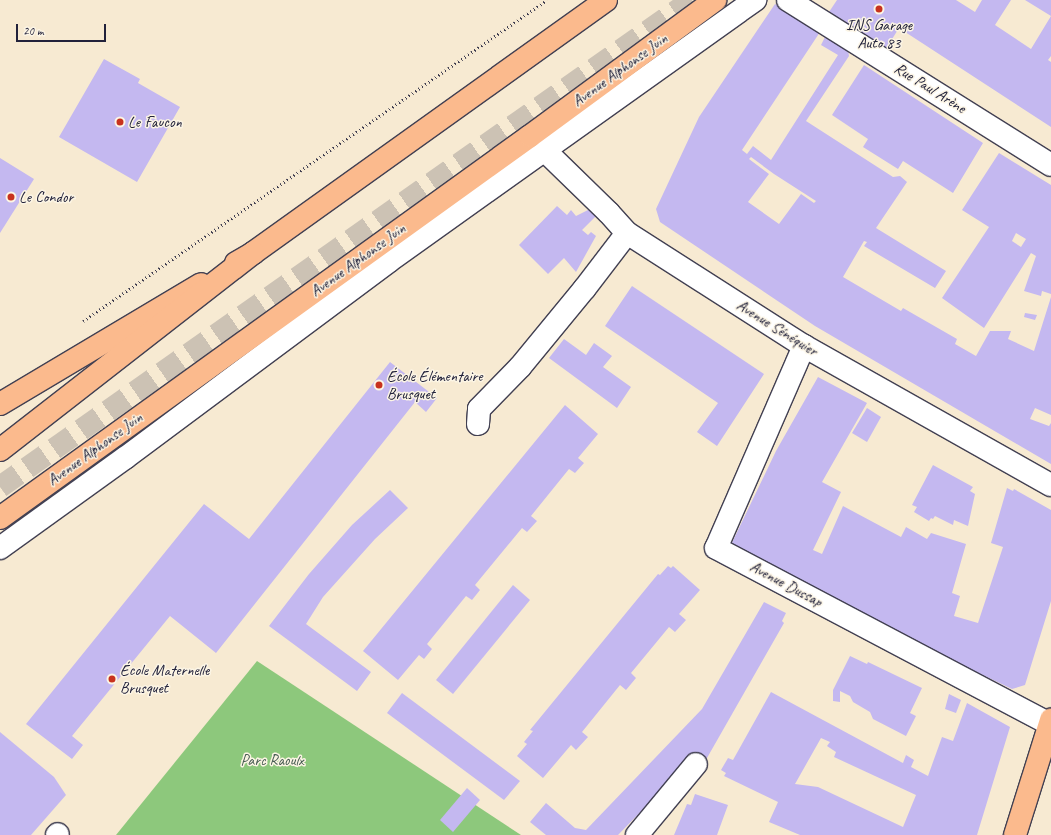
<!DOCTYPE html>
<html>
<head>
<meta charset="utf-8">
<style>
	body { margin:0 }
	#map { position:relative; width:1051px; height:835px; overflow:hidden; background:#f7ead2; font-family:Caveat,sans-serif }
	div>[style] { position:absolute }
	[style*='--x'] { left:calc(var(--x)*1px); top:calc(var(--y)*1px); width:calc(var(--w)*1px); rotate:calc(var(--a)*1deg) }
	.green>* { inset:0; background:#8dc87c }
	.building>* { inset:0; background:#c4b8f0 }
	.highway-tunnel>* { height:22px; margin-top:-11px; transform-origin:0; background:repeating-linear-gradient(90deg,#ccc2b4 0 22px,transparent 0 33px) }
	.path>* { height:2.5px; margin-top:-1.25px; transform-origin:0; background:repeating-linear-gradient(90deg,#424052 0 1px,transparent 0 4px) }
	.roads { filter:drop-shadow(1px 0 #424052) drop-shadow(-1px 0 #424052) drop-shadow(0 1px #424052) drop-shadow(0 -1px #424052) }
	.minor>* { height:22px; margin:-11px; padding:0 11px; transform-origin:11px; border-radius:11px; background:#fff }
	.major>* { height:22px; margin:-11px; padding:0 11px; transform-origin:11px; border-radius:11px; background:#fbba8d }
	.highway>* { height:22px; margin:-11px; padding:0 11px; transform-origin:11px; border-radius:11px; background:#fbba8d }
	.dots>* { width:11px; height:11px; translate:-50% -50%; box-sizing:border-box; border:2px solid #fcf5e5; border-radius:50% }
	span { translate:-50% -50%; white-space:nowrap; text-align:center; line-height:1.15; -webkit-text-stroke:3px #fcf5e5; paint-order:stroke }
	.poi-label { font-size:16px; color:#22223b }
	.left { translate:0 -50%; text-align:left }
	.street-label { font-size:16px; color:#22223b }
	.park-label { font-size:16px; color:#475c52 }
	.scale { position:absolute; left:16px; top:24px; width:90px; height:18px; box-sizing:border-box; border:2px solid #22223b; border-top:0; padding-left:5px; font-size:12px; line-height:14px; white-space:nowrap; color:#22223b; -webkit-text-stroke:3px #fcf5e5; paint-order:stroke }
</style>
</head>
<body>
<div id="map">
	<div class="green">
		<div style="clip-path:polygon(257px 661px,521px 835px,116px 835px)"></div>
	</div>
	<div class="building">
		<div style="clip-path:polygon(837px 0,956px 0,975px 12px,982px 0,1011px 0,995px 25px,1031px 49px,1051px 16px,1051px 56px,1048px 60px,1051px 62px,1051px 127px,899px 28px,884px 52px,866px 37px,829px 12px)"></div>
		<div style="clip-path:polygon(1025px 0,1051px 0,1051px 16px)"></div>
		<div style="clip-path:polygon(evenodd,775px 4px,820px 32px,742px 150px,747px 154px,753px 146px,771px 160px,838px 55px,821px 45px,826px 35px,848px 50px,849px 56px,806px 121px,893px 177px,900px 176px,907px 182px,876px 228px,946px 271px,935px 288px,864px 246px,867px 242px,864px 241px,843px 277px,901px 311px,903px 308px,957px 339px,955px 344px,976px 356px,990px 331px,1011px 331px,1008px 339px,1034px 351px,1051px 297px,1051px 415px,1035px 408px,1030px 419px,1049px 426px,1051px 423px,1051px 464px,815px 326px,660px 222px,656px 209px,699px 117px,775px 4px,751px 157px,774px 174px,816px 201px,814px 203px,801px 194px,779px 224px,748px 202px,769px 174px,749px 159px,751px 157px)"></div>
		<div style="clip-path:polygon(104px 59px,140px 79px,138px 83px,180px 107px,137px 182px,59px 137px)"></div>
		<div style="clip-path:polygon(864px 65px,983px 143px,953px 193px,903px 161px,898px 169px,863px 147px,868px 139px,832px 115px)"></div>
		<div style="clip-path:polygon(evenodd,999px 153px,1051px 185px,1051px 294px,1042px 291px,1041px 296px,1024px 291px,1036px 256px,1031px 253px,984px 328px,942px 298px,989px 227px,962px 210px,999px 153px,1016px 233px,1026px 239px,1021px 247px,1012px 241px,1016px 233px)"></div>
		<div style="clip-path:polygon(0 158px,34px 179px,0 233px)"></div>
		<div style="clip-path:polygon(557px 206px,567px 215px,571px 210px,576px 216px,590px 209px,596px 216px,582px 230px,588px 235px,591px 232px,596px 236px,576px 272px,564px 258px,548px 274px,519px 245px)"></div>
		<div style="clip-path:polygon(632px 286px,764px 374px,717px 446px,697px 432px,718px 403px,605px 326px)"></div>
		<div style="clip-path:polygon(1025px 313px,1037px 315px,1035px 320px,1024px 317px)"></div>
		<div style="clip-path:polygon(564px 339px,586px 355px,594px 343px,612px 356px,603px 367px,631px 387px,617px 408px,549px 358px)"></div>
		<div style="clip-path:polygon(390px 362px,437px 398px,426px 412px,415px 402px,216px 653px,170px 616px,72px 736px,83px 745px,72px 759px,26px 724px,204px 504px,249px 539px)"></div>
		<div style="clip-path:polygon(818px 377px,867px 403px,822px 482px,841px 492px,813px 550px,822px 554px,843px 506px,901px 537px,906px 527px,927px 539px,931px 533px,966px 544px,952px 593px,960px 596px,954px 616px,978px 623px,1003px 547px,991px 543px,1007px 488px,1013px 491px,1014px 489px,1051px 510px,1051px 601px,1025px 685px,1012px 689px,727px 553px,776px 451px)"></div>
		<div style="clip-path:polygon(565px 405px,598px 434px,578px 458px,584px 463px,575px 473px,569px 469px,531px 516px,537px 521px,527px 532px,522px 528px,475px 585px,480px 590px,472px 600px,466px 596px,427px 644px,432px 649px,424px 659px,419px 655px,398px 680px,363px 651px)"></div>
		<div style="clip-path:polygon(867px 408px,881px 417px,867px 442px,852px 433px)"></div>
		<div style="clip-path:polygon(933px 465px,973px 487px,970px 491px,975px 494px,968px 526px,954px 520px,953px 525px,935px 516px,933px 519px,931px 518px,929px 521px,914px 512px,917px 507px,912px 505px)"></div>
		<div style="clip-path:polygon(390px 490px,408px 508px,375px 539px,323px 597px,306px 624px,371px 672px,357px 691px,269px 626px,309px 574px,352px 525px)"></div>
		<div style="clip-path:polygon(668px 566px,671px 568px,673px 566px,700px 590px,679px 614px,686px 620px,675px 632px,669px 627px,631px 673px,636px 678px,626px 690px,620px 685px,582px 732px,588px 737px,576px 750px,571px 745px,543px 778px,517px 756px,527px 744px,524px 742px,533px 731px,530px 730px,658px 574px,660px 575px)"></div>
		<div style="clip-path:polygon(513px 585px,530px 600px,453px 694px,436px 680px)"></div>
		<div style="clip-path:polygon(764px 602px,786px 613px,782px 621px,784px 623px,703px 765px,694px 757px,618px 835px,546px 835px,530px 822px,546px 803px,575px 828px,586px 830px,702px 709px)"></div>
		<div style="clip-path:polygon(850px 656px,867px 664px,868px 662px,922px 688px,910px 713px,916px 716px,906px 736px,873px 719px,870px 712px,853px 702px,850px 696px,840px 691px,840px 702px,833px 701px,833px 690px)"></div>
		<div style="clip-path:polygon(evenodd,771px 692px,901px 762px,903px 763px,906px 755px,914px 760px,911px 767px,928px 776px,942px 737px,953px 741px,967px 703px,1010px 727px,977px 835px,800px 835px,769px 822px,778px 802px,724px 776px,726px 773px,721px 770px,728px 758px,733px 760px,771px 692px,821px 738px,830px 742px,827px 746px,836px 752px,834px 757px,916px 795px,903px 827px,818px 787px,795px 784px,821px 738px)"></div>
		<div style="clip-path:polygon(402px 693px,520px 781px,504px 800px,387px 713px)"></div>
		<div style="clip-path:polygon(949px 694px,961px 700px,956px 713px,945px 709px)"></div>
		<div style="clip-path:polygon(0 732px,54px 777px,66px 795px,31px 835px,0 835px)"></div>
		<div style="clip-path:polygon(467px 788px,480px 800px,453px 832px,440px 820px)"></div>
		<div style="clip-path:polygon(695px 794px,728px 805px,717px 835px,674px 835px,687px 804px,691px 805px)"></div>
	</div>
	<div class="highway-tunnel">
		<div style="--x:0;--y:487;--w:846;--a:-35.14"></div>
	</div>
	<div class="path">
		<div style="--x:83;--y:321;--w:564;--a:-34.68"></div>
	</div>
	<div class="roads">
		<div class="minor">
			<div style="--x:788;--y:0;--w:310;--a:32.1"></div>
			<div style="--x:535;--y:141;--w:103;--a:44.2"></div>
			<div style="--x:609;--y:213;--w:27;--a:48"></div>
			<div style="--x:627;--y:233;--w:210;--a:32.6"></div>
			<div style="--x:804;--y:346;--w:283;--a:29.4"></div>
			<div style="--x:804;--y:346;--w:220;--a:113.5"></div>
			<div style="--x:716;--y:548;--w:378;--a:27.8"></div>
			<div style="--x:478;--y:424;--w:15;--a:-86"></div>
			<div style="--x:479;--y:409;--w:59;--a:-45.7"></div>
			<div style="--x:520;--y:367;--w:102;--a:-50.6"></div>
			<div style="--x:585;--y:288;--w:69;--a:-52.6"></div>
			<div style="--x:0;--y:548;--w:154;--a:-35.8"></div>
			<div style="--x:125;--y:458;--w:329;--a:-36.7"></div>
			<div style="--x:389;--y:261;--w:450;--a:-35.5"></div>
			<div style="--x:57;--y:835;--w:1;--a:-45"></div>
			<div style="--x:637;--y:835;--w:92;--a:-50.3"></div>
		</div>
		<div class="major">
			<div style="--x:236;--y:263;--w:20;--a:-30"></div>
			<div style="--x:253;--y:253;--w:434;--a:-35.6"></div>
			<div style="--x:0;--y:404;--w:234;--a:-30.8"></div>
			<div style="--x:0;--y:518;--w:653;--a:-35.78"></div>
			<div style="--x:530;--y:136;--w:230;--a:-36.3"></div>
			<div style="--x:1015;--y:835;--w:121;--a:-72.6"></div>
		</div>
		<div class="highway">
			<div style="--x:0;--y:450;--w:321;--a:-37.9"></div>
		</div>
	</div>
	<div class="dots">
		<div style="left:879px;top:9px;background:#c8321e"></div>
		<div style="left:120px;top:122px;background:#c8321e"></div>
		<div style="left:11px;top:197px;background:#c8321e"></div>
		<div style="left:379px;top:385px;background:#c8321e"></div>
		<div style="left:112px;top:679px;background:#c8321e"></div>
	</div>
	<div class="poi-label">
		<span style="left:879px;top:34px">INS Garage<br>Auto 83</span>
		<span class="left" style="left:128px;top:122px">Le Faucon</span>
		<span class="left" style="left:19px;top:197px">Le Condor</span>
		<span class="left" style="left:387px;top:385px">École Élémentaire<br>Brusquet</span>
		<span class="left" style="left:120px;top:679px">École Maternelle<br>Brusquet</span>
	</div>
	<div class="street-label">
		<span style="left:620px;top:70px;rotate:-36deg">Avenue Alphonse Juin</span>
		<span style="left:930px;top:88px;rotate:32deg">Rue Paul Arène</span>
		<span style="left:358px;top:260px;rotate:-36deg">Avenue Alphonse Juin</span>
		<span style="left:777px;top:328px;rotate:32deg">Avenue Sénéquier</span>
		<span style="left:95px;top:449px;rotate:-36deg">Avenue Alphonse Juin</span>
		<span style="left:786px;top:584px;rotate:28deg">Avenue Dussap</span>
	</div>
	<div class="park-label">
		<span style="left:272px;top:760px">Parc Raoulx</span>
	</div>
	<div class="scale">20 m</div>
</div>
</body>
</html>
